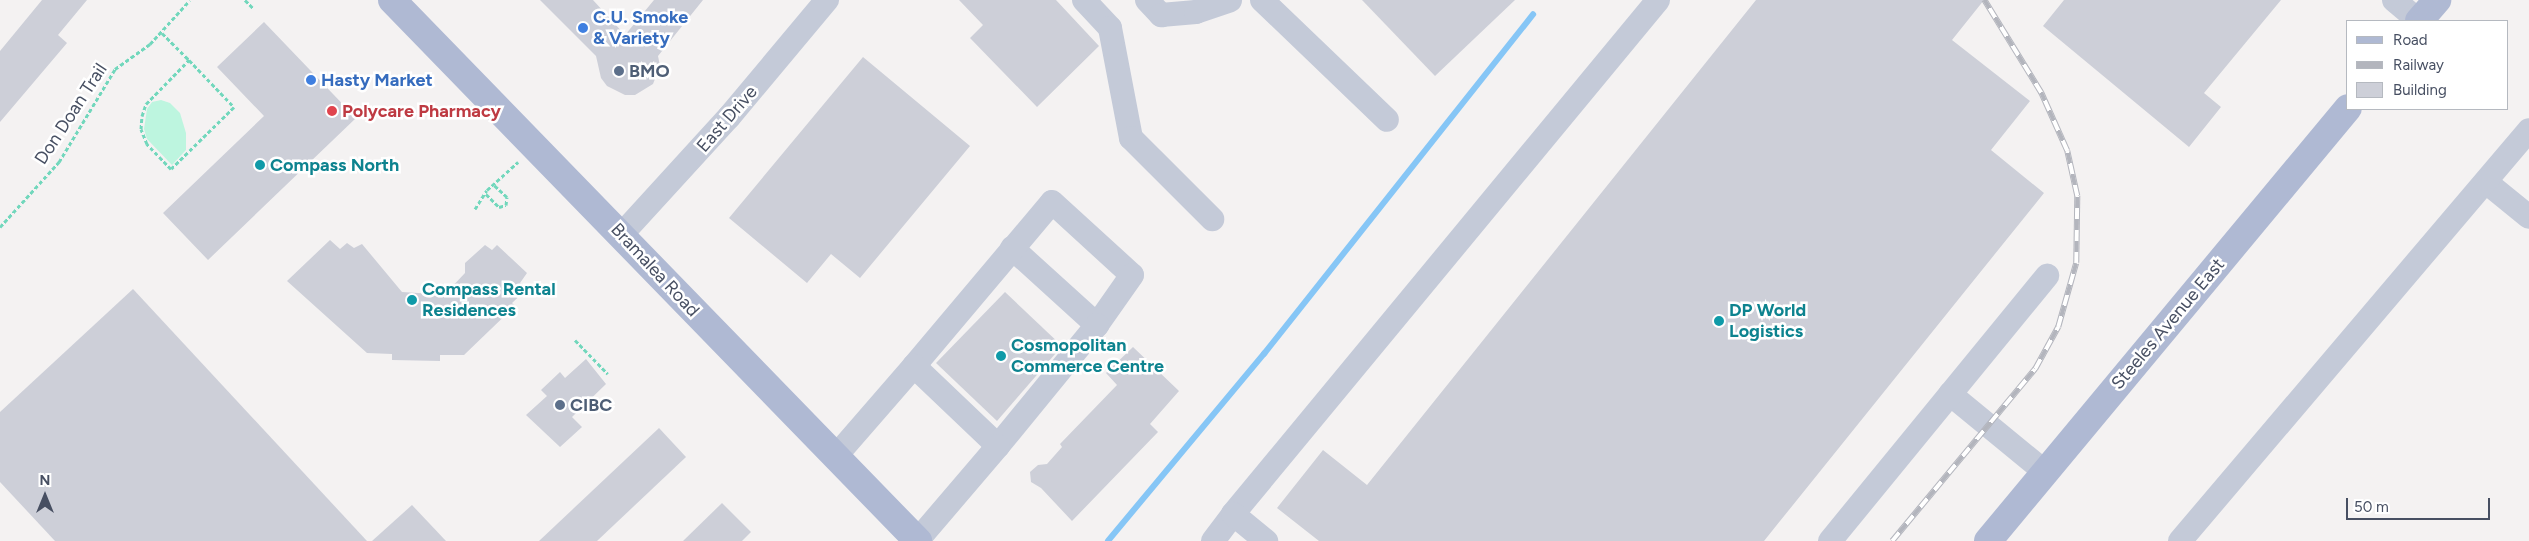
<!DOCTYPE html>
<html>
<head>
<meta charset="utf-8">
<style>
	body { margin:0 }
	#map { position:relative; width:2529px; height:541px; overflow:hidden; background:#f4f2f2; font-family:Figtree,sans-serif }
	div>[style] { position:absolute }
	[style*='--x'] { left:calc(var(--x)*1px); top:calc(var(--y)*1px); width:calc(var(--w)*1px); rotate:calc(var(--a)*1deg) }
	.green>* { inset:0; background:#bdf5df }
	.stream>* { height:5.5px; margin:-2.75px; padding:0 2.75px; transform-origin:2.75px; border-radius:2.75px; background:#86c6f6 }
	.building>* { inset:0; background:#cdcfd8 }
	.path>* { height:3px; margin-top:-1.5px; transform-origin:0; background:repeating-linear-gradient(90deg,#71d7bc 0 4px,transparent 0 6.5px) }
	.minor>* { height:24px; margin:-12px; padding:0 12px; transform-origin:12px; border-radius:12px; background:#c4cad8 }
	.major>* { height:28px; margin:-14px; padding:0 14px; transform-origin:14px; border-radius:14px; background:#afb9d3 }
	.rail>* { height:5.5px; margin-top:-2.75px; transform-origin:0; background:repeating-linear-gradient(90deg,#fff 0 11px,#b3b5bd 0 22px); box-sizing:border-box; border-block:1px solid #b3b5bd }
	.dots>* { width:14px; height:14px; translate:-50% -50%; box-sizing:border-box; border:2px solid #fff; border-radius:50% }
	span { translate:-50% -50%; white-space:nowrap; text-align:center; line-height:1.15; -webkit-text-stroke:5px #fff; paint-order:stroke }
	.shop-label { font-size:18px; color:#366cbe; font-weight:700 }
	.left { translate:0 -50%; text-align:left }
	.service-label { font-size:18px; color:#4e5e75; font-weight:700 }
	.health-label { font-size:18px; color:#be3a42; font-weight:700 }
	.street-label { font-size:18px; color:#474f62 }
	.culture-label { font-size:18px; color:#0d838f; font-weight:700 }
	.legend { position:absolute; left:2346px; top:20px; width:162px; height:90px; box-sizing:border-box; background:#fff; border:1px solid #b5b9c0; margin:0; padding:6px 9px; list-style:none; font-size:15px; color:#474f62 }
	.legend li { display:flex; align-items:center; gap:10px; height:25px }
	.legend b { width:25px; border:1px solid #b5b9c0 }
	.north { position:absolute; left:20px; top:471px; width:50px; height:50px; -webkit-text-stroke:4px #fff; paint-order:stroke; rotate:0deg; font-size:14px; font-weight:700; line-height:20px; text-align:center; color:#474f62 }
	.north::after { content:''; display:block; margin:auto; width:18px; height:22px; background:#474f62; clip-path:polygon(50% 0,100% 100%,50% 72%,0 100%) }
	.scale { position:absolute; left:2346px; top:498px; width:144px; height:22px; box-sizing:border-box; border:2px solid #474f62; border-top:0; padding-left:6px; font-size:15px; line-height:18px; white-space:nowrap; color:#474f62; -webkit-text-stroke:4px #fff; paint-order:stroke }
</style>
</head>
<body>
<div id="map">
	<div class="green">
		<div style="clip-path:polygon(161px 100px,170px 103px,180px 113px,186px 133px,186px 150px,172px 165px,147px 139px,144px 129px,147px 109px,152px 102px)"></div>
	</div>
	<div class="stream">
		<div style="--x:1108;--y:541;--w:244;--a:-50.2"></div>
		<div style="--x:1264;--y:354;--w:433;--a:-51.6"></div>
	</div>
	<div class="building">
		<div style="clip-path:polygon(42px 0,87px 0,58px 35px,67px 43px,0 122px,0 51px)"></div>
		<div style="clip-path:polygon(540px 0,593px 0,625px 35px,654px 0,703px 0,658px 56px,660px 66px,653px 84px,635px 95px,625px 95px,607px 86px,601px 78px,596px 56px)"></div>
		<div style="clip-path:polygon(959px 0,1056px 0,1099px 46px,1037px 107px,970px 38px,983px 25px)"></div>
		<div style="clip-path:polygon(1362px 0,1515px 0,1435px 76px)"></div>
		<div style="clip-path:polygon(1756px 0,1984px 0,1952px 40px,2030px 101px,1991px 150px,2044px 193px,1764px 541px,1319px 541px,1277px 508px,1323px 450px,1367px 485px)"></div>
		<div style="clip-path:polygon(2064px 0,2281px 0,2204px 93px,2221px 107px,2189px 147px,2043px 26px)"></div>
		<div style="clip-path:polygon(264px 22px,356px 118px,208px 260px,163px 213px,264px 116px,217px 67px)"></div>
		<div style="clip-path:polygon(863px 57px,970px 146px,860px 278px,831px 254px,807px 283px,729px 218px)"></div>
		<div style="clip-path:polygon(330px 240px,340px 249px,347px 243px,354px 248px,362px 244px,402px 292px,434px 294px,447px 292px,465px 273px,465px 263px,485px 245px,492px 250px,497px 245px,527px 273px,520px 283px,527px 289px,512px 303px,515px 306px,464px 355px,440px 355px,440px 361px,392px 360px,392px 354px,367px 353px,287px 281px)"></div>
		<div style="clip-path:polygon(133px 289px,367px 541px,55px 541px,0 482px,0 412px)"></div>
		<div style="clip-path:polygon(1005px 292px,1062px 346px,997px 421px,936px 363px)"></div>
		<div style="clip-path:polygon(1133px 347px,1179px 391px,1150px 424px,1158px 432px,1072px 521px,1041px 488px,1031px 482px,1030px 472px,1038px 465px,1047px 464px,1062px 447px,1060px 444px,1117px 385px,1106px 373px)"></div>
		<div style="clip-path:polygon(586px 359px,606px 384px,572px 417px,582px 427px,560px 447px,526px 415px,547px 396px,541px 390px,560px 372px,565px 378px)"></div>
		<div style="clip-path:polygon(659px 428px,686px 457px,597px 541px,539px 541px)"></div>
		<div style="clip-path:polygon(722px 503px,751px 532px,742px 541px,683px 541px)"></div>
		<div style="clip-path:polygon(412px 505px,446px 541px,372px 541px)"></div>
	</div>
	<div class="path">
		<div style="--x:245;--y:0;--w:11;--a:45"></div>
		<div style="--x:162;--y:33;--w:38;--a:45"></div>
		<div style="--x:189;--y:60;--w:65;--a:46.2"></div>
		<div style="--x:234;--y:107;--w:88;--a:135.5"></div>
		<div style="--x:171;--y:169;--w:35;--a:-134"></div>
		<div style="--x:147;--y:144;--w:16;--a:-112"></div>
		<div style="--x:141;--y:129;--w:13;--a:-86"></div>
		<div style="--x:142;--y:116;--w:13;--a:-72"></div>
		<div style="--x:146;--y:104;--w:62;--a:-45.7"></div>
		<div style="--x:486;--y:194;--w:18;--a:45"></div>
		<div style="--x:499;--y:207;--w:7;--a:-16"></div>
		<div style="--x:506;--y:205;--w:8;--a:-83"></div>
		<div style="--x:507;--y:197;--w:19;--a:-137"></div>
		<div style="--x:475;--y:209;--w:22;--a:-58"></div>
		<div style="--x:487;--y:190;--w:42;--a:-42.1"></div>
		<div style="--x:0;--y:227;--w:88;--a:-47.8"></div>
		<div style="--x:59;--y:162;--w:109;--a:-58.9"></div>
		<div style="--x:115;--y:69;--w:43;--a:-35.5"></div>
		<div style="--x:150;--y:44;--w:59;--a:-47.7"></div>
		<div style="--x:575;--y:340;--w:47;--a:45.9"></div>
	</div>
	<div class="minor">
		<div style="--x:1084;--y:0;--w:38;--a:47"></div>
		<div style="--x:1110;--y:28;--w:112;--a:79.2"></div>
		<div style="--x:1131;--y:138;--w:115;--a:45"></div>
		<div style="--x:1147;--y:0;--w:21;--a:47"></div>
		<div style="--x:1161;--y:15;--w:35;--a:-5"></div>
		<div style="--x:1196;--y:12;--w:36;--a:-19"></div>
		<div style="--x:1262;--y:0;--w:173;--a:43.8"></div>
		<div style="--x:2394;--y:0;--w:33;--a:40"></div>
		<div style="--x:2486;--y:182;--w:55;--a:39.1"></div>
		<div style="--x:622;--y:234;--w:159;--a:-47.6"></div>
		<div style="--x:729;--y:117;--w:153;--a:-50.1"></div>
		<div style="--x:1012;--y:248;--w:115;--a:42.2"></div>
		<div style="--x:914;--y:366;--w:214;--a:-49.9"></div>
		<div style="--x:1052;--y:202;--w:108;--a:42.4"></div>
		<div style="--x:1132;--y:275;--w:61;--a:125"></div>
		<div style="--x:1097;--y:325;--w:156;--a:129.3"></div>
		<div style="--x:1950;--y:394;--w:123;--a:39.4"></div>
		<div style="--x:835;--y:457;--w:121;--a:-49"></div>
		<div style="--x:914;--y:366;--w:116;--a:43.6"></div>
		<div style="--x:998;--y:446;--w:125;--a:130.5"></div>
		<div style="--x:1233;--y:514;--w:667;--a:-50.41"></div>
		<div style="--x:1213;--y:541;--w:34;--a:-53"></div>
		<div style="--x:1233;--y:514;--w:43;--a:39.3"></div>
		<div style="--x:1830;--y:541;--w:343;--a:-50.7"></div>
		<div style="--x:2180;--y:541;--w:539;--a:-49.66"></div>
	</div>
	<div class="major">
		<div style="--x:392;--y:0;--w:755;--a:45.81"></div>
		<div style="--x:2419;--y:21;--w:28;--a:-49"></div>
		<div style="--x:1988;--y:541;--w:563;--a:-50.26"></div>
	</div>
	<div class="rail">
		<div style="--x:1892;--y:541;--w:224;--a:-50.3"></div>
		<div style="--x:2035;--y:369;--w:48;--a:-61.3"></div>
		<div style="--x:2058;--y:327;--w:66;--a:-74.3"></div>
		<div style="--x:2076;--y:263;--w:67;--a:-89.1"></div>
		<div style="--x:2077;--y:196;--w:46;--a:-102.5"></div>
		<div style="--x:2067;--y:151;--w:64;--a:-114.1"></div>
		<div style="--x:2041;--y:93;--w:109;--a:-121.5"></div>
	</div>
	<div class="dots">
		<div style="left:583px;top:28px;background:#3f7fe0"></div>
		<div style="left:619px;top:71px;background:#5c6f8a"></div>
		<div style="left:311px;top:80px;background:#3f7fe0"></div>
		<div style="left:332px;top:111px;background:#e0444e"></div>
		<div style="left:260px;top:165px;background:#0f9aa8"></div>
		<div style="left:412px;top:300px;background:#0f9aa8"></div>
		<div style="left:1719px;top:321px;background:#0f9aa8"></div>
		<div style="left:1001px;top:356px;background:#0f9aa8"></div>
		<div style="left:560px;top:405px;background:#5c6f8a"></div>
	</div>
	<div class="shop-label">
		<span class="left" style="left:593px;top:28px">C.U. Smoke<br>&amp; Variety</span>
		<span class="left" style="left:321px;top:80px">Hasty Market</span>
	</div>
	<div class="service-label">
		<span class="left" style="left:629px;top:71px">BMO</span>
		<span class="left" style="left:570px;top:405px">CIBC</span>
	</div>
	<div class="health-label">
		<span class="left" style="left:342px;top:111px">Polycare Pharmacy</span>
	</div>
	<div class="street-label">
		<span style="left:71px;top:114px;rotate:-57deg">Don Doan Trail</span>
		<span style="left:727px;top:119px;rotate:-49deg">East Drive</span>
		<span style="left:655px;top:270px;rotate:47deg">Bramalea Road</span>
		<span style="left:2168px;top:324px;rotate:-50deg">Steeles Avenue East</span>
	</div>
	<div class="culture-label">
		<span class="left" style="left:270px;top:165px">Compass North</span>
		<span class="left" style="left:422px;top:300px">Compass Rental<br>Residences</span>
		<span class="left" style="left:1729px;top:321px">DP World<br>Logistics</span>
		<span class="left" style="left:1011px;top:356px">Cosmopolitan<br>Commerce Centre</span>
	</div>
	<ul class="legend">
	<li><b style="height:6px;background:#afb9d3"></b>Road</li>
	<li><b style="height:6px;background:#b3b5bd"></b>Railway</li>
	<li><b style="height:14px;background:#cdcfd8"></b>Building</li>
	</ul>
	<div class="north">N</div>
	<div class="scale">50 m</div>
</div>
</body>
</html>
